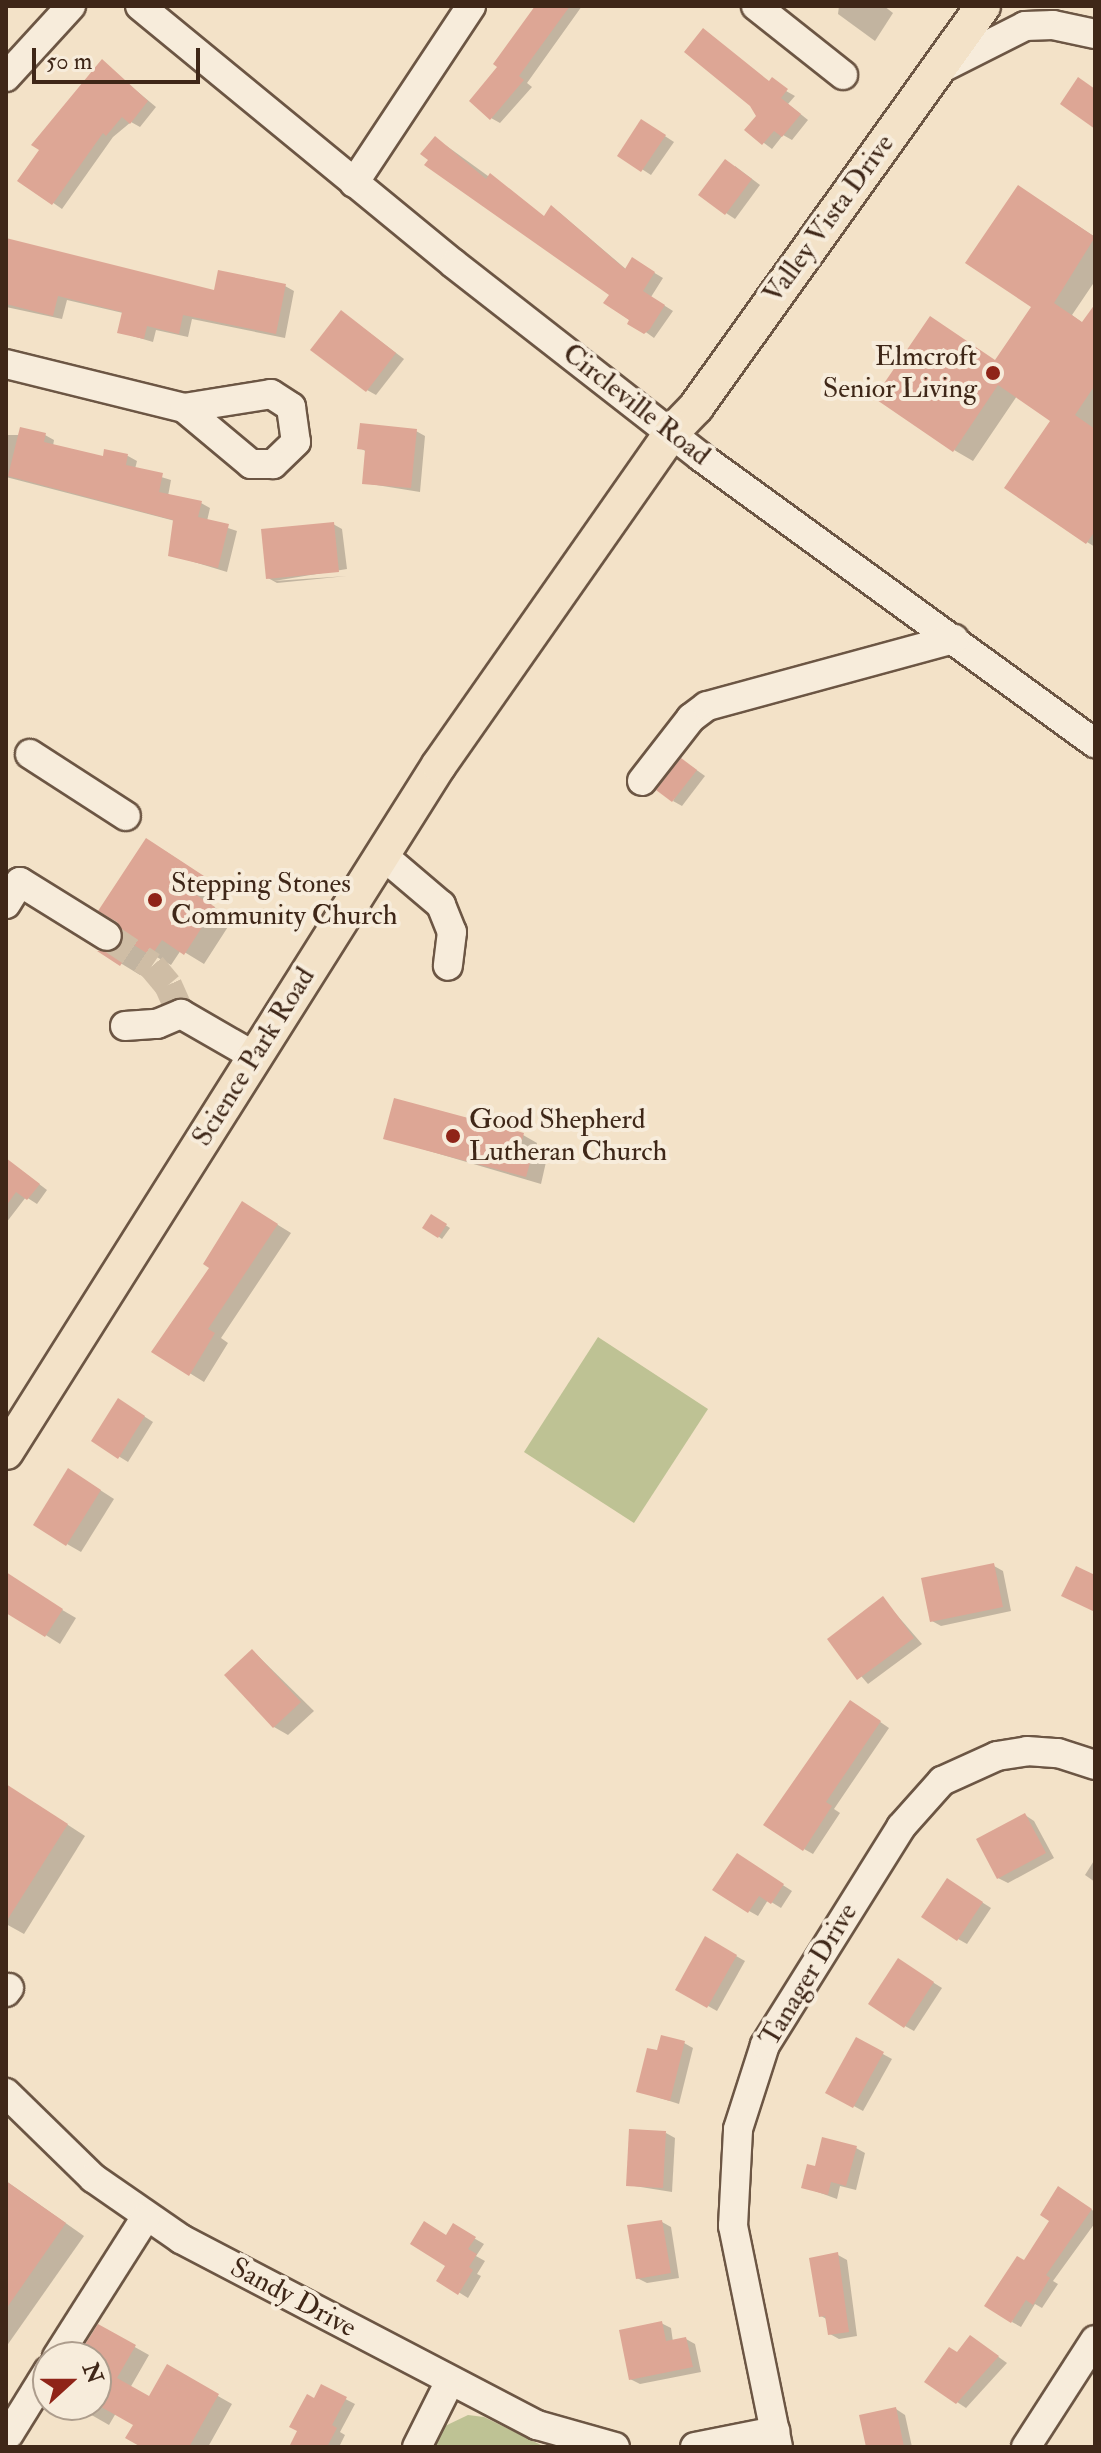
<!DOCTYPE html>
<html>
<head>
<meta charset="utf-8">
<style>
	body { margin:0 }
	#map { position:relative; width:1101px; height:2453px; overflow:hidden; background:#f3e2c8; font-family:"IM FELL Double Pica",serif }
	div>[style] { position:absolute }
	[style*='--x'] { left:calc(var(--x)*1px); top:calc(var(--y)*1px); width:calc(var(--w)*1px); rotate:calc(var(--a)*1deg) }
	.green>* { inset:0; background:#bec294 }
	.shadow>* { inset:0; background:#0003 }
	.building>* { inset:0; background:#dda695 }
	.minor-tunnel>* { height:28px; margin-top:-14px; transform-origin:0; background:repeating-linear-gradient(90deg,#cfbda5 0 28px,transparent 0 42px) }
	.roads { filter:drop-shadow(2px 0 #6c5644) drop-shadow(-2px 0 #6c5644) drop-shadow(0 2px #6c5644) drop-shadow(0 -2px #6c5644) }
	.minor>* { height:28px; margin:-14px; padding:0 14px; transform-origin:14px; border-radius:14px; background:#f7ecdb }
	.major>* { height:34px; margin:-17px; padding:0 17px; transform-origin:17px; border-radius:17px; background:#f3e2c8 }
	.dots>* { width:22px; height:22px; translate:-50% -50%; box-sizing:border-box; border:4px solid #f7ecdb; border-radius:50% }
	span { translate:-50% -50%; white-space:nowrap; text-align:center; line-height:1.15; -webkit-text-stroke:8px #f7ecdb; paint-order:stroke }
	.street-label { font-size:28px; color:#3f2718 }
	.poi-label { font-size:28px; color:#3f2718 }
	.right { translate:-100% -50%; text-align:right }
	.left { translate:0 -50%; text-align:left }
	.frame { position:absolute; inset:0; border:8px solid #3f2718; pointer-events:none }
	.north { position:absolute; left:32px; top:2341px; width:80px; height:80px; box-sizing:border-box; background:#f7ecdb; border:2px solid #ad9d8d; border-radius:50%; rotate:69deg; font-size:22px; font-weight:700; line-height:32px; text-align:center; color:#3f2718 }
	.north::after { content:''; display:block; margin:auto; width:28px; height:36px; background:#8f2418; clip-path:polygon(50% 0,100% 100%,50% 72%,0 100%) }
	.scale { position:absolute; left:32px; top:48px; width:168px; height:36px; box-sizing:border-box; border:4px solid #3f2718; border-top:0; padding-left:10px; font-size:24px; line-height:28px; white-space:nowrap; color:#3f2718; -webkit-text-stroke:6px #f7ecdb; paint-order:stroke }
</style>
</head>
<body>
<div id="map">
	<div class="green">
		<div style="clip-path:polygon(598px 1337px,708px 1409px,634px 1523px,524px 1452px)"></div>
		<div style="clip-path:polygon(468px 2415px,484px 2417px,545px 2447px,433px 2447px,445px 2426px)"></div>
	</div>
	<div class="shadow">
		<div style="clip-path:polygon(537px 6px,582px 6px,527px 83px,532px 87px,500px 123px,491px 118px,500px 67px)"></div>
		<div style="clip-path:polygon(839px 6px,884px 6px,893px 13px,875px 41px,838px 14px)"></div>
		<div style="clip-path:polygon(102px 62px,156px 107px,140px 127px,131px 122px,113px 137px,62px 209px,20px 180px)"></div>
		<div style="clip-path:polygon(770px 82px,795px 96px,788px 104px,808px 120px,792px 140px,783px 135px,772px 149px,747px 130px,759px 116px)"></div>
		<div style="clip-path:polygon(651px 127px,674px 142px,651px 175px,620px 155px)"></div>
		<div style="clip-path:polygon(444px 144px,546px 218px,552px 208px,560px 213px,627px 270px,633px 260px,663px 278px,651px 297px,673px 311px,654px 338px,606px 303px,612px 294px)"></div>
		<div style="clip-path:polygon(735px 166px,760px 185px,735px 219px,726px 213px)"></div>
		<div style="clip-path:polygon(1019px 187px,1095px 237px,1095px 281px,1072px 315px,1084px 324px,1095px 310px,1095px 547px,1087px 542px,1053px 420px,1017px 396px,973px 461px,954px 450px,996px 362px,1034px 307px)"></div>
		<div style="clip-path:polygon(6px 230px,7px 240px,215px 292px,285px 286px,294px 291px,285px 338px,192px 319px,188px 337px,156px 330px,153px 342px,119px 332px,123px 313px,67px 300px,62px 319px,6px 307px)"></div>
		<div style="clip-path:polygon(350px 318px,404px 359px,376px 395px,367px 390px)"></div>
		<div style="clip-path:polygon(416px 431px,425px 436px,420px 492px,364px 483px,367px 452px,360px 448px)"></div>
		<div style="clip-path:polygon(6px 435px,45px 435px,54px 440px,53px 446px,104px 458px,128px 456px,137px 461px,135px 469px,171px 480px,168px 496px,201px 503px,210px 508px,207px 521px,237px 531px,227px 572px,171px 555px,175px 521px,6px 477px)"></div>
		<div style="clip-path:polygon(333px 524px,342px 529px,347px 569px,274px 581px,347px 576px,277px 583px,268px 578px)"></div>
		<div style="clip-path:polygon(691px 766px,705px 776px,682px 806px,673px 801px)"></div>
		<div style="clip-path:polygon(165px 851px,222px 889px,211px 905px,233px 919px,204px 964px,181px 950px,171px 965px,153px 955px,140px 975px,104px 953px,115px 953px,124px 945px,124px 926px)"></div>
		<div style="clip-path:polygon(523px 1135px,537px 1143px,534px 1155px,546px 1162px,541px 1184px,385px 1138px)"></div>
		<div style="clip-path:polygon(22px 1171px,47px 1190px,37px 1204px,26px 1197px,6px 1223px,6px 1175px)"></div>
		<div style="clip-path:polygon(257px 1212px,291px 1233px,221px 1338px,228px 1343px,204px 1382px,154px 1351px)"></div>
		<div style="clip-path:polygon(432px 1216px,450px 1228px,442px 1239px,425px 1227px)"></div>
		<div style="clip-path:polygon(128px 1406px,153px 1422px,128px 1462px,94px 1441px)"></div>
		<div style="clip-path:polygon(83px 1479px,114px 1499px,81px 1552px,67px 1544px)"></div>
		<div style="clip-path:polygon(994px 1566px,1003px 1571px,1011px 1611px,941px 1626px,932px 1621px)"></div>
		<div style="clip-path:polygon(6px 1577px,76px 1618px,60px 1644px,6px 1610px)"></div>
		<div style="clip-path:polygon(883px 1599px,922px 1644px,868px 1684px,829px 1639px)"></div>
		<div style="clip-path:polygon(253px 1651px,314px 1711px,288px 1735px,274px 1727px)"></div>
		<div style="clip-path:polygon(860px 1708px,889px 1728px,834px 1809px,840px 1813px,813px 1854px,804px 1849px)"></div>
		<div style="clip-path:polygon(6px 1793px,28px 1799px,85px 1836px,24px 1934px,6px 1924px)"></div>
		<div style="clip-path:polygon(1025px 1815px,1034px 1821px,1054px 1858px,1008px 1883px,998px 1878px)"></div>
		<div style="clip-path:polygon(1095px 1859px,1095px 1882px,1085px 1875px)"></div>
		<div style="clip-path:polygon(746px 1861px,792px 1891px,781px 1908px,768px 1900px,758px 1916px,749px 1911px)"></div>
		<div style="clip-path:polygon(957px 1886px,991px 1908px,967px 1944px,958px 1939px)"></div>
		<div style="clip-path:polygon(706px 1939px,745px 1961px,717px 2011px,678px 1989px)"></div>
		<div style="clip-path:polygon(907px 1966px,942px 1988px,914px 2031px,905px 2026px)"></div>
		<div style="clip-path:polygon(857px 2040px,892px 2059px,863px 2111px,828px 2092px)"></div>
		<div style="clip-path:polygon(684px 2043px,693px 2048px,679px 2104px,638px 2091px,659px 2053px)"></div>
		<div style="clip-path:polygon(666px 2133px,675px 2138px,672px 2192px,628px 2185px)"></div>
		<div style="clip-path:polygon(856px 2148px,865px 2153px,856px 2190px,840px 2186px,837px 2199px,804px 2187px)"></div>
		<div style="clip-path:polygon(6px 2181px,84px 2236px,6px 2347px)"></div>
		<div style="clip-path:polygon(1068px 2194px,1095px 2212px,1095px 2223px,1053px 2281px,1058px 2284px,1042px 2308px,1035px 2304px,1021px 2327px,1012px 2322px,1024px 2262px)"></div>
		<div style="clip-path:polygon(662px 2222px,671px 2227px,679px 2278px,647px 2283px,637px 2278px)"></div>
		<div style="clip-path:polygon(453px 2226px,484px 2244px,476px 2256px,485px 2261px,477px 2274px,481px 2276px,468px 2298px,439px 2280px,448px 2265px)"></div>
		<div style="clip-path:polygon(838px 2255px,847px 2260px,857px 2336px,839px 2339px,830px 2334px,828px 2320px,821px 2316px)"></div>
		<div style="clip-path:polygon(661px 2323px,671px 2328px,673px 2342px,686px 2339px,695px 2344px,701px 2372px,640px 2384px,630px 2379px)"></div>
		<div style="clip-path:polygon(99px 2327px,149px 2355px,130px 2388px,150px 2399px,167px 2367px,232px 2404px,208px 2447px,145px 2447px,135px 2424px,116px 2413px,109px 2425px,74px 2405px,96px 2405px,96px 2357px,80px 2357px)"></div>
		<div style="clip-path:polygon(979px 2343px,1007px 2363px,966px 2408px,927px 2382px)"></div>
		<div style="clip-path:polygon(322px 2387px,355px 2404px,340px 2432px,345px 2435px,339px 2447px,291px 2447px)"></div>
		<div style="clip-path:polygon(896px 2409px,905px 2415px,912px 2447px,868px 2447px)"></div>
	</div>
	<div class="building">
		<div style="clip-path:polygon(535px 6px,570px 6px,519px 76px,524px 80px,490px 120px,469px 101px,497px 67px,493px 64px)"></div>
		<div style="clip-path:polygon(703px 28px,769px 81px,772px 77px,788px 89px,781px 98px,801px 114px,782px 137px,774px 131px,762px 145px,744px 130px,756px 116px,750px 106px,684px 52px)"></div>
		<div style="clip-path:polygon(102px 59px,148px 101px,130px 124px,122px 117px,106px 136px,103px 133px,52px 205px,17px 181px,39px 150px,31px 145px)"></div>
		<div style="clip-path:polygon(1078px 77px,1095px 89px,1095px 129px,1060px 104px)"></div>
		<div style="clip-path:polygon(641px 119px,666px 135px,641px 172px,617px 156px)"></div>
		<div style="clip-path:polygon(435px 136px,486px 179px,490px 173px,544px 216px,551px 205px,625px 269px,632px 257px,655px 272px,643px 291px,665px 305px,650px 329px,644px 334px,627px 324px,629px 320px,603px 303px,609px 295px,424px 165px,428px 160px,420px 154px)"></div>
		<div style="clip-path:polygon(725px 159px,752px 179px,725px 215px,698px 195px)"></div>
		<div style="clip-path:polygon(1018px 185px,1095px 237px,1054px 303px,1082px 322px,1095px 304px,1095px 385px,1075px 415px,1095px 429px,1095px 531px,1086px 544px,1004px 488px,1050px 421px,998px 385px,953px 452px,874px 398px,930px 316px,995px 360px,1031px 307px,965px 263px)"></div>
		<div style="clip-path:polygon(6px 238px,214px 290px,218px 270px,286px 284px,276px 334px,183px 315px,179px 334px,147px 326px,144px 339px,117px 333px,122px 312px,58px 296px,53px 316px,6px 304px)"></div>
		<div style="clip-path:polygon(341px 310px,396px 353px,366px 392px,310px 350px)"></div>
		<div style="clip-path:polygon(360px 423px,417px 429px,411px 488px,362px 484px,365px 450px,357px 449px)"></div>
		<div style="clip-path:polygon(20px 427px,46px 433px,44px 442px,103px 456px,104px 449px,128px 454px,126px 465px,163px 473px,159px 492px,202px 501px,198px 517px,229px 524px,218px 568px,168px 556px,173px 520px,8px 476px)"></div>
		<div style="clip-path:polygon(334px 522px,339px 572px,266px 579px,261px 529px)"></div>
		<div style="clip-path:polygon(681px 758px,697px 770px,672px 802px,656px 790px)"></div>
		<div style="clip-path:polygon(146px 838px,204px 876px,193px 893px,215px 907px,184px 955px,162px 940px,151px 956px,134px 945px,120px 966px,97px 951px,114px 951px,124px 937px,117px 922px,98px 911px)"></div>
		<div style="clip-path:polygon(394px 1098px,524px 1133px,520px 1148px,533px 1152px,526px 1177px,383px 1139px)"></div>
		<div style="clip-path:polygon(6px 1158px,40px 1184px,27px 1200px,16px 1192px,6px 1206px)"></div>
		<div style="clip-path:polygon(242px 1201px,278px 1224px,208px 1329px,215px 1333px,189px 1376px,151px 1352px,209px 1268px,203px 1264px)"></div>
		<div style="clip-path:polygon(431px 1214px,447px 1224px,438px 1238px,422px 1228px)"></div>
		<div style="clip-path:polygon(118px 1398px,145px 1416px,118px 1459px,91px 1441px)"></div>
		<div style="clip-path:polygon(68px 1468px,101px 1490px,66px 1546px,33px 1525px)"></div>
		<div style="clip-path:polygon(994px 1563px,1003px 1607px,930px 1622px,921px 1578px)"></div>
		<div style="clip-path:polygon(1076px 1566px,1095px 1575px,1095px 1612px,1061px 1596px)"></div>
		<div style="clip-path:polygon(6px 1572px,63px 1609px,45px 1637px,6px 1613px)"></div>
		<div style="clip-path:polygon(883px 1596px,914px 1638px,857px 1680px,827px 1639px)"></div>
		<div style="clip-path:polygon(252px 1649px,301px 1702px,273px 1728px,224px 1675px)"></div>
		<div style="clip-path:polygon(850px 1700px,881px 1721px,826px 1802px,832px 1806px,803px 1851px,763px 1825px)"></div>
		<div style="clip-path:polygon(6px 1784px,68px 1824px,6px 1922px)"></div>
		<div style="clip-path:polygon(1025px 1813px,1046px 1853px,997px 1879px,976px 1839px)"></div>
		<div style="clip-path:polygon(737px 1853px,784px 1884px,771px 1904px,759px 1896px,748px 1913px,712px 1890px)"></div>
		<div style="clip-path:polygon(947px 1878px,983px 1902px,957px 1941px,921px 1917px)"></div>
		<div style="clip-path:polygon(705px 1936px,737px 1955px,707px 2008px,675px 1990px)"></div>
		<div style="clip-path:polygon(898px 1958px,934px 1982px,904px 2028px,868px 2004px)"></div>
		<div style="clip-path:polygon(661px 2035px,685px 2041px,670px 2101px,636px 2092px,647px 2048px,657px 2050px)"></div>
		<div style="clip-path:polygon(856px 2037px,884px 2052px,853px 2108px,825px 2093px)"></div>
		<div style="clip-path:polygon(629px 2129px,666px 2131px,663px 2188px,626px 2186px)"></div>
		<div style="clip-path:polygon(822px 2137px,857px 2146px,846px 2186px,831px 2182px,828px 2195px,801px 2188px,807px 2164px,815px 2166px)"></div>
		<div style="clip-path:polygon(6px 2181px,66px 2223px,6px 2309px)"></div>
		<div style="clip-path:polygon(1058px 2186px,1092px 2209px,1046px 2275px,1050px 2278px,1033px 2305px,1026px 2300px,1011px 2323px,984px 2306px,1017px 2256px,1024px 2260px,1049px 2221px,1040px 2215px)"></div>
		<div style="clip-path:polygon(662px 2220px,671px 2273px,636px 2279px,627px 2225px)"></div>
		<div style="clip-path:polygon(424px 2221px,446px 2235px,453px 2223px,476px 2237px,468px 2249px,477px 2254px,469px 2267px,473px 2270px,458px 2295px,436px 2281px,445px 2266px,410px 2244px)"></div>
		<div style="clip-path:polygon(838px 2252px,849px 2332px,828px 2335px,825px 2316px,819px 2317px,809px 2258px)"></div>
		<div style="clip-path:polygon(662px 2321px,666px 2341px,686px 2337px,693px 2367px,629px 2380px,619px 2330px)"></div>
		<div style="clip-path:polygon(98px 2324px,136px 2345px,117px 2378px,149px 2396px,167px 2364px,219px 2394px,189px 2447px,141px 2447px,125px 2438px,133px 2425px,96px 2404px,96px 2357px,77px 2357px)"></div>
		<div style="clip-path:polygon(970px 2335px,999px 2356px,956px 2404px,924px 2382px,949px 2347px,957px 2352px)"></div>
		<div style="clip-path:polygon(321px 2384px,347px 2397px,332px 2425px,337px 2428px,327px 2447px,289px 2447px,297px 2431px,289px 2427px,307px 2394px,314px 2398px)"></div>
		<div style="clip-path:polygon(896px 2407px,904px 2447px,866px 2447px,859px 2415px)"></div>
	</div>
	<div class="minor-tunnel">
		<div style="--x:107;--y:936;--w:54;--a:33.7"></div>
		<div style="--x:152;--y:966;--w:25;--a:50"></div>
		<div style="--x:168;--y:985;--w:32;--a:66"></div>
	</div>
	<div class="roads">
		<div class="minor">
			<div style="--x:140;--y:6;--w:406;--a:39.4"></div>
			<div style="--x:454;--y:264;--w:313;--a:38"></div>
			<div style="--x:701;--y:457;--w:487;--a:36"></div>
			<div style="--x:756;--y:6;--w:111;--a:38.4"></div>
			<div style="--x:944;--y:67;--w:91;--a:-26.8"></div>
			<div style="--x:1025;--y:26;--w:28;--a:-2"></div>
			<div style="--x:1053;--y:25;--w:43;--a:12.1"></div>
			<div style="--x:6;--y:77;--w:96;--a:-47.5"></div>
			<div style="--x:354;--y:183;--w:212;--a:-56.5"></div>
			<div style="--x:6;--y:364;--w:183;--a:13.9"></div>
			<div style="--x:184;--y:408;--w:88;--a:-9.1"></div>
			<div style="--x:271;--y:394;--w:24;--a:33"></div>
			<div style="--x:291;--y:407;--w:35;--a:82"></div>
			<div style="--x:296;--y:442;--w:32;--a:136"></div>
			<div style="--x:273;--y:464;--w:22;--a:180"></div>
			<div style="--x:251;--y:464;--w:87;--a:-140.1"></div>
			<div style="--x:30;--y:754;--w:114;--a:32.9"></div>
			<div style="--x:642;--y:781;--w:80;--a:-52.1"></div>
			<div style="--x:691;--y:718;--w:20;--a:-37"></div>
			<div style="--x:707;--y:706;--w:256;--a:-15.2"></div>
			<div style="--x:381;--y:854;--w:79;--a:40.4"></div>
			<div style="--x:441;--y:905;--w:29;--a:68"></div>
			<div style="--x:452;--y:932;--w:34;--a:97"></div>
			<div style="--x:6;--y:904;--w:26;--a:-58"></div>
			<div style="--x:20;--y:882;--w:102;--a:31.8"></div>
			<div style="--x:125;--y:1026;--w:32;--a:-4"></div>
			<div style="--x:157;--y:1024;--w:26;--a:-23"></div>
			<div style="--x:181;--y:1014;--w:84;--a:29.9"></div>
			<div style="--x:6;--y:1992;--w:5;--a:-53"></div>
			<div style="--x:6;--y:2093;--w:122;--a:44.3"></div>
			<div style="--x:93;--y:2178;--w:107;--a:34.7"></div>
			<div style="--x:181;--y:2239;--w:402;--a:27.6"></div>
			<div style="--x:537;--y:2425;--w:81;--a:15.8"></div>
			<div style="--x:57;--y:2357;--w:166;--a:-57.6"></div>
			<div style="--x:9;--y:2434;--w:74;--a:-58.2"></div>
			<div style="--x:417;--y:2447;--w:74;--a:-63.4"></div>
			<div style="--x:695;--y:2447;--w:82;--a:-11.3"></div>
			<div style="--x:778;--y:2447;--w:226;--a:-101.5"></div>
			<div style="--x:733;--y:2226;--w:97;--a:-87"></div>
			<div style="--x:738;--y:2129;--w:88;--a:-72.2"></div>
			<div style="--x:765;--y:2045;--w:257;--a:-58"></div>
			<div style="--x:901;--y:1827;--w:62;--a:-48.3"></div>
			<div style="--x:942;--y:1781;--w:60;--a:-24.4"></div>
			<div style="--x:997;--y:1756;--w:30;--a:-9"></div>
			<div style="--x:1027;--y:1751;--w:31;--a:4"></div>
			<div style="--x:1058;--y:1753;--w:39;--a:18"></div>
			<div style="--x:1026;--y:2447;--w:127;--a:-57.2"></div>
		</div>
		<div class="major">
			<div style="--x:6;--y:1452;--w:812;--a:-57.78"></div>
			<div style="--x:439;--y:765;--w:408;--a:-55"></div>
			<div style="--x:673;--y:431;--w:33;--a:-46"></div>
			<div style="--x:696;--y:407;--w:493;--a:-54.4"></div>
		</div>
	</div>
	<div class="dots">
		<div style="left:993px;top:373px;background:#8f2418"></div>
		<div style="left:155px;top:900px;background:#8f2418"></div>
		<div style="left:453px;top:1136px;background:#8f2418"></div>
	</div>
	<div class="street-label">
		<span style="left:829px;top:219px;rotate:-54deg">Valley Vista Drive</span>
		<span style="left:636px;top:405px;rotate:38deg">Circleville Road</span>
		<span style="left:254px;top:1057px;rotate:-58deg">Science Park Road</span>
		<span style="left:809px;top:1975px;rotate:-59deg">Tanager Drive</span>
		<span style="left:293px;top:2298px;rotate:28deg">Sandy Drive</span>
	</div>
	<div class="poi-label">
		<span class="right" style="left:977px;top:373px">Elmcroft<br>Senior Living</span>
		<span class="left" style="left:171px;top:900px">Stepping Stones<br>Community Church</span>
		<span class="left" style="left:469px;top:1136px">Good Shepherd<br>Lutheran Church</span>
	</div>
	<div class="frame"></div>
	<div class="north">N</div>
	<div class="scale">50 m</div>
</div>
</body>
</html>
